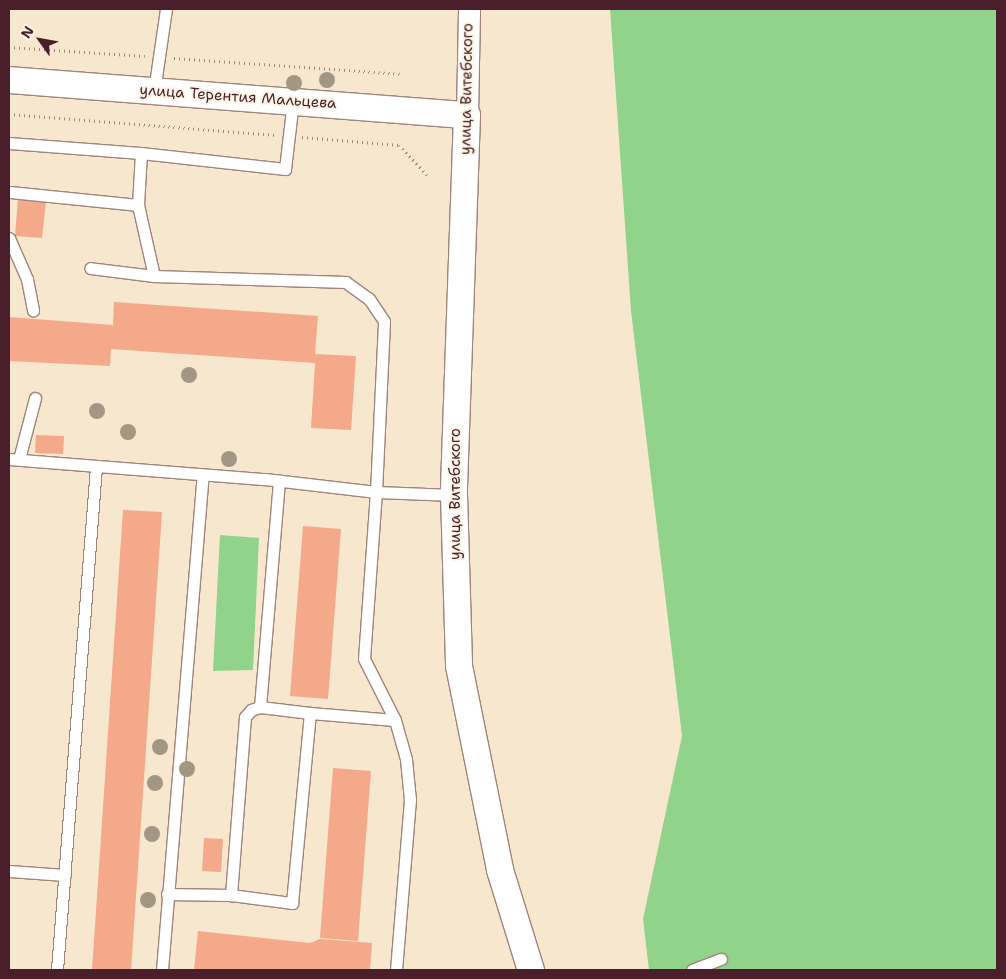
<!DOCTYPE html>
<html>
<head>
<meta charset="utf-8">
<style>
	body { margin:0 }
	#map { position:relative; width:1006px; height:979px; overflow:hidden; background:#f7e7ce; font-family:"Shantell Sans",sans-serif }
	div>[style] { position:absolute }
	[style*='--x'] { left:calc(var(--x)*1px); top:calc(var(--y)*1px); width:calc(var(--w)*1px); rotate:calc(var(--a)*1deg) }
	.green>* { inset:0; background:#91d38b }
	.building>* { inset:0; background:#f3a98a }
	.path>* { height:3px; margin-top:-1.5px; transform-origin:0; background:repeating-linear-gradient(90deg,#a0837c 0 1px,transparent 0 5px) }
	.roads { filter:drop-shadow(1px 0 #a0837c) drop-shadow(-1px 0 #a0837c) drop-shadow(0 1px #a0837c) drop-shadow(0 -1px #a0837c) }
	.service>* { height:11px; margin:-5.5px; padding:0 5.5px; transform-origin:5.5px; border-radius:5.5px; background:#fff }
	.minor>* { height:21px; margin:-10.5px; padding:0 10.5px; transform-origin:10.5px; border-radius:10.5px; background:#fff }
	.tertiary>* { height:26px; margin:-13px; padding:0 13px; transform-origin:13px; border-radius:13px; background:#fff }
	.trees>* { width:16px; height:16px; margin:-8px; border-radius:50%; background:#a39784 }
	span { translate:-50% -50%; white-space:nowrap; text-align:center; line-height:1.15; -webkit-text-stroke:4px #fcf5e5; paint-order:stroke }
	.street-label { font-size:15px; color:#4a1f2b }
	.frame { position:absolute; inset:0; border:10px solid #4a1f2b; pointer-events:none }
	.north { position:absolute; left:15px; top:15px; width:50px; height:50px; -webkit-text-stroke:4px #fcf5e5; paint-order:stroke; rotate:302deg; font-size:14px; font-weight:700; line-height:20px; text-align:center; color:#4a1f2b }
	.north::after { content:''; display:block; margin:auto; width:18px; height:22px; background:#4a1f2b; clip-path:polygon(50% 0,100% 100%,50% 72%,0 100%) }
</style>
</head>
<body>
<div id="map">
	<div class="green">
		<div style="clip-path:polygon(610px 9px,997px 9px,997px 970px,649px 970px,643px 919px,682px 736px,631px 311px)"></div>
		<div style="clip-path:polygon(220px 535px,259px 538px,253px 670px,213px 671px)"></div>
	</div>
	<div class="building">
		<div style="clip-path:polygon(18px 199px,46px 201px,42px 238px,15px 236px)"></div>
		<div style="clip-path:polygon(114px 302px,318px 316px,315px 354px,356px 356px,351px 430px,311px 428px,315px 363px,111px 349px,110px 366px,9px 361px,9px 317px,113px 325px)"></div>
		<div style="clip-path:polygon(36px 435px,64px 436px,63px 454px,35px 453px)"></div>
		<div style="clip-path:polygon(123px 510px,162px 512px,131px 970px,92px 970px)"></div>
		<div style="clip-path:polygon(303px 526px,341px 529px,328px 699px,290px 696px)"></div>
		<div style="clip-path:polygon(333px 768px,371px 771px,358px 941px,320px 938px)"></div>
		<div style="clip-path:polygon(204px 838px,223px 839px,221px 872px,202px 871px)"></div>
		<div style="clip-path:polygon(198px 931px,310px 943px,320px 939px,372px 943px,370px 970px,194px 970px)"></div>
	</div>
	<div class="path">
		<div style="--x:9;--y:47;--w:136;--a:3.8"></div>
		<div style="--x:174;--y:58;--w:229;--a:4"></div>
		<div style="--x:9;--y:114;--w:266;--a:4.5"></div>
		<div style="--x:302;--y:137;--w:97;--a:4.7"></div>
		<div style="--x:399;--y:145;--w:45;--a:46.8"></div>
	</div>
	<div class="roads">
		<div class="service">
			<div style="--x:154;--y:91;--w:83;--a:-81.7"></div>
			<div style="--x:9;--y:143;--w:132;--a:4.3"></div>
			<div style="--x:141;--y:153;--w:145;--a:6.3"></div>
			<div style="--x:285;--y:169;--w:68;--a:-83.3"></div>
			<div style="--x:10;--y:192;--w:129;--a:5.8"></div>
			<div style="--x:138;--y:205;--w:73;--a:77.3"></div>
			<div style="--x:138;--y:205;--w:52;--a:-86.7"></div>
			<div style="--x:9;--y:238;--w:45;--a:66.3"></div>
			<div style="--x:27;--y:279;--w:32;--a:79"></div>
			<div style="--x:9;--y:459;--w:257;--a:4.5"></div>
			<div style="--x:265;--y:479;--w:112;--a:6.7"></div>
			<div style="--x:376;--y:492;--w:171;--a:-87.3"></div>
			<div style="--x:384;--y:321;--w:27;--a:-124"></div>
			<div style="--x:369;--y:299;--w:29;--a:-144"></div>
			<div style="--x:346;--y:282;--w:192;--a:-178.2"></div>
			<div style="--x:154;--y:276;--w:64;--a:-172.9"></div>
			<div style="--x:19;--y:459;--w:63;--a:-75.3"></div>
			<div style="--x:260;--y:707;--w:9;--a:162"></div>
			<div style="--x:251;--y:710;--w:9;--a:131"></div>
			<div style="--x:245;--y:717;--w:179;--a:94.5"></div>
			<div style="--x:231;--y:895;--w:62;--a:7.5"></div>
			<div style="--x:292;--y:903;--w:191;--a:-84.6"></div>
			<div style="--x:310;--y:713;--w:50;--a:-173.2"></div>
			<div style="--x:260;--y:707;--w:227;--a:-85.2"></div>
			<div style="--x:310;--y:713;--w:85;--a:4.7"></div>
			<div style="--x:9;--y:871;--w:56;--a:4.1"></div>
			<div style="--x:167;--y:894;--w:64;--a:0.9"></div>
			<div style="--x:57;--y:970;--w:505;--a:-85.57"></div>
			<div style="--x:162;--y:970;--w:497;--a:-85.3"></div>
			<div style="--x:396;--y:970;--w:171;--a:-85.3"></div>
			<div style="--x:410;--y:800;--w:41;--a:-95.6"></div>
			<div style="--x:406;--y:759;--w:41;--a:-105.8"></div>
			<div style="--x:395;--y:720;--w:68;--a:-116.9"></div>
			<div style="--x:364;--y:659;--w:167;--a:-85.9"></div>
			<div style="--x:376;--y:492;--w:78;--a:2.2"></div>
			<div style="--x:692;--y:970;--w:31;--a:-21"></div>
		</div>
		<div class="minor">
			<div style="--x:467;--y:115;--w:106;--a:-88.9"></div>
		</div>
		<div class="tertiary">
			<div style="--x:9;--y:80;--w:459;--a:4.4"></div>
			<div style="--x:467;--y:115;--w:380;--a:92"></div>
			<div style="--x:454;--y:495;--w:171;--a:88.3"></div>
			<div style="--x:459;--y:666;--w:208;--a:78.6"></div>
			<div style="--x:500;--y:870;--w:105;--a:72.8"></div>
		</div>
	</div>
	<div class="trees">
		<div style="left:327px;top:80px"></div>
		<div style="left:294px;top:83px"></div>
		<div style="left:189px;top:375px"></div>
		<div style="left:97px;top:411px"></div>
		<div style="left:128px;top:432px"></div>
		<div style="left:229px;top:459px"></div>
		<div style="left:160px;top:747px"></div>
		<div style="left:187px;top:769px"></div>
		<div style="left:155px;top:783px"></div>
		<div style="left:152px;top:834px"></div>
		<div style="left:148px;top:900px"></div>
	</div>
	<div class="street-label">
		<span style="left:467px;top:89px;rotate:-89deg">улица Витебского</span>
		<span style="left:238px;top:97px;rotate:4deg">улица Терентия Мальцева</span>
		<span style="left:456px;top:494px;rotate:-90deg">улица Витебского</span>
	</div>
	<div class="frame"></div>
	<div class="north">N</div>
</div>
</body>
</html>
